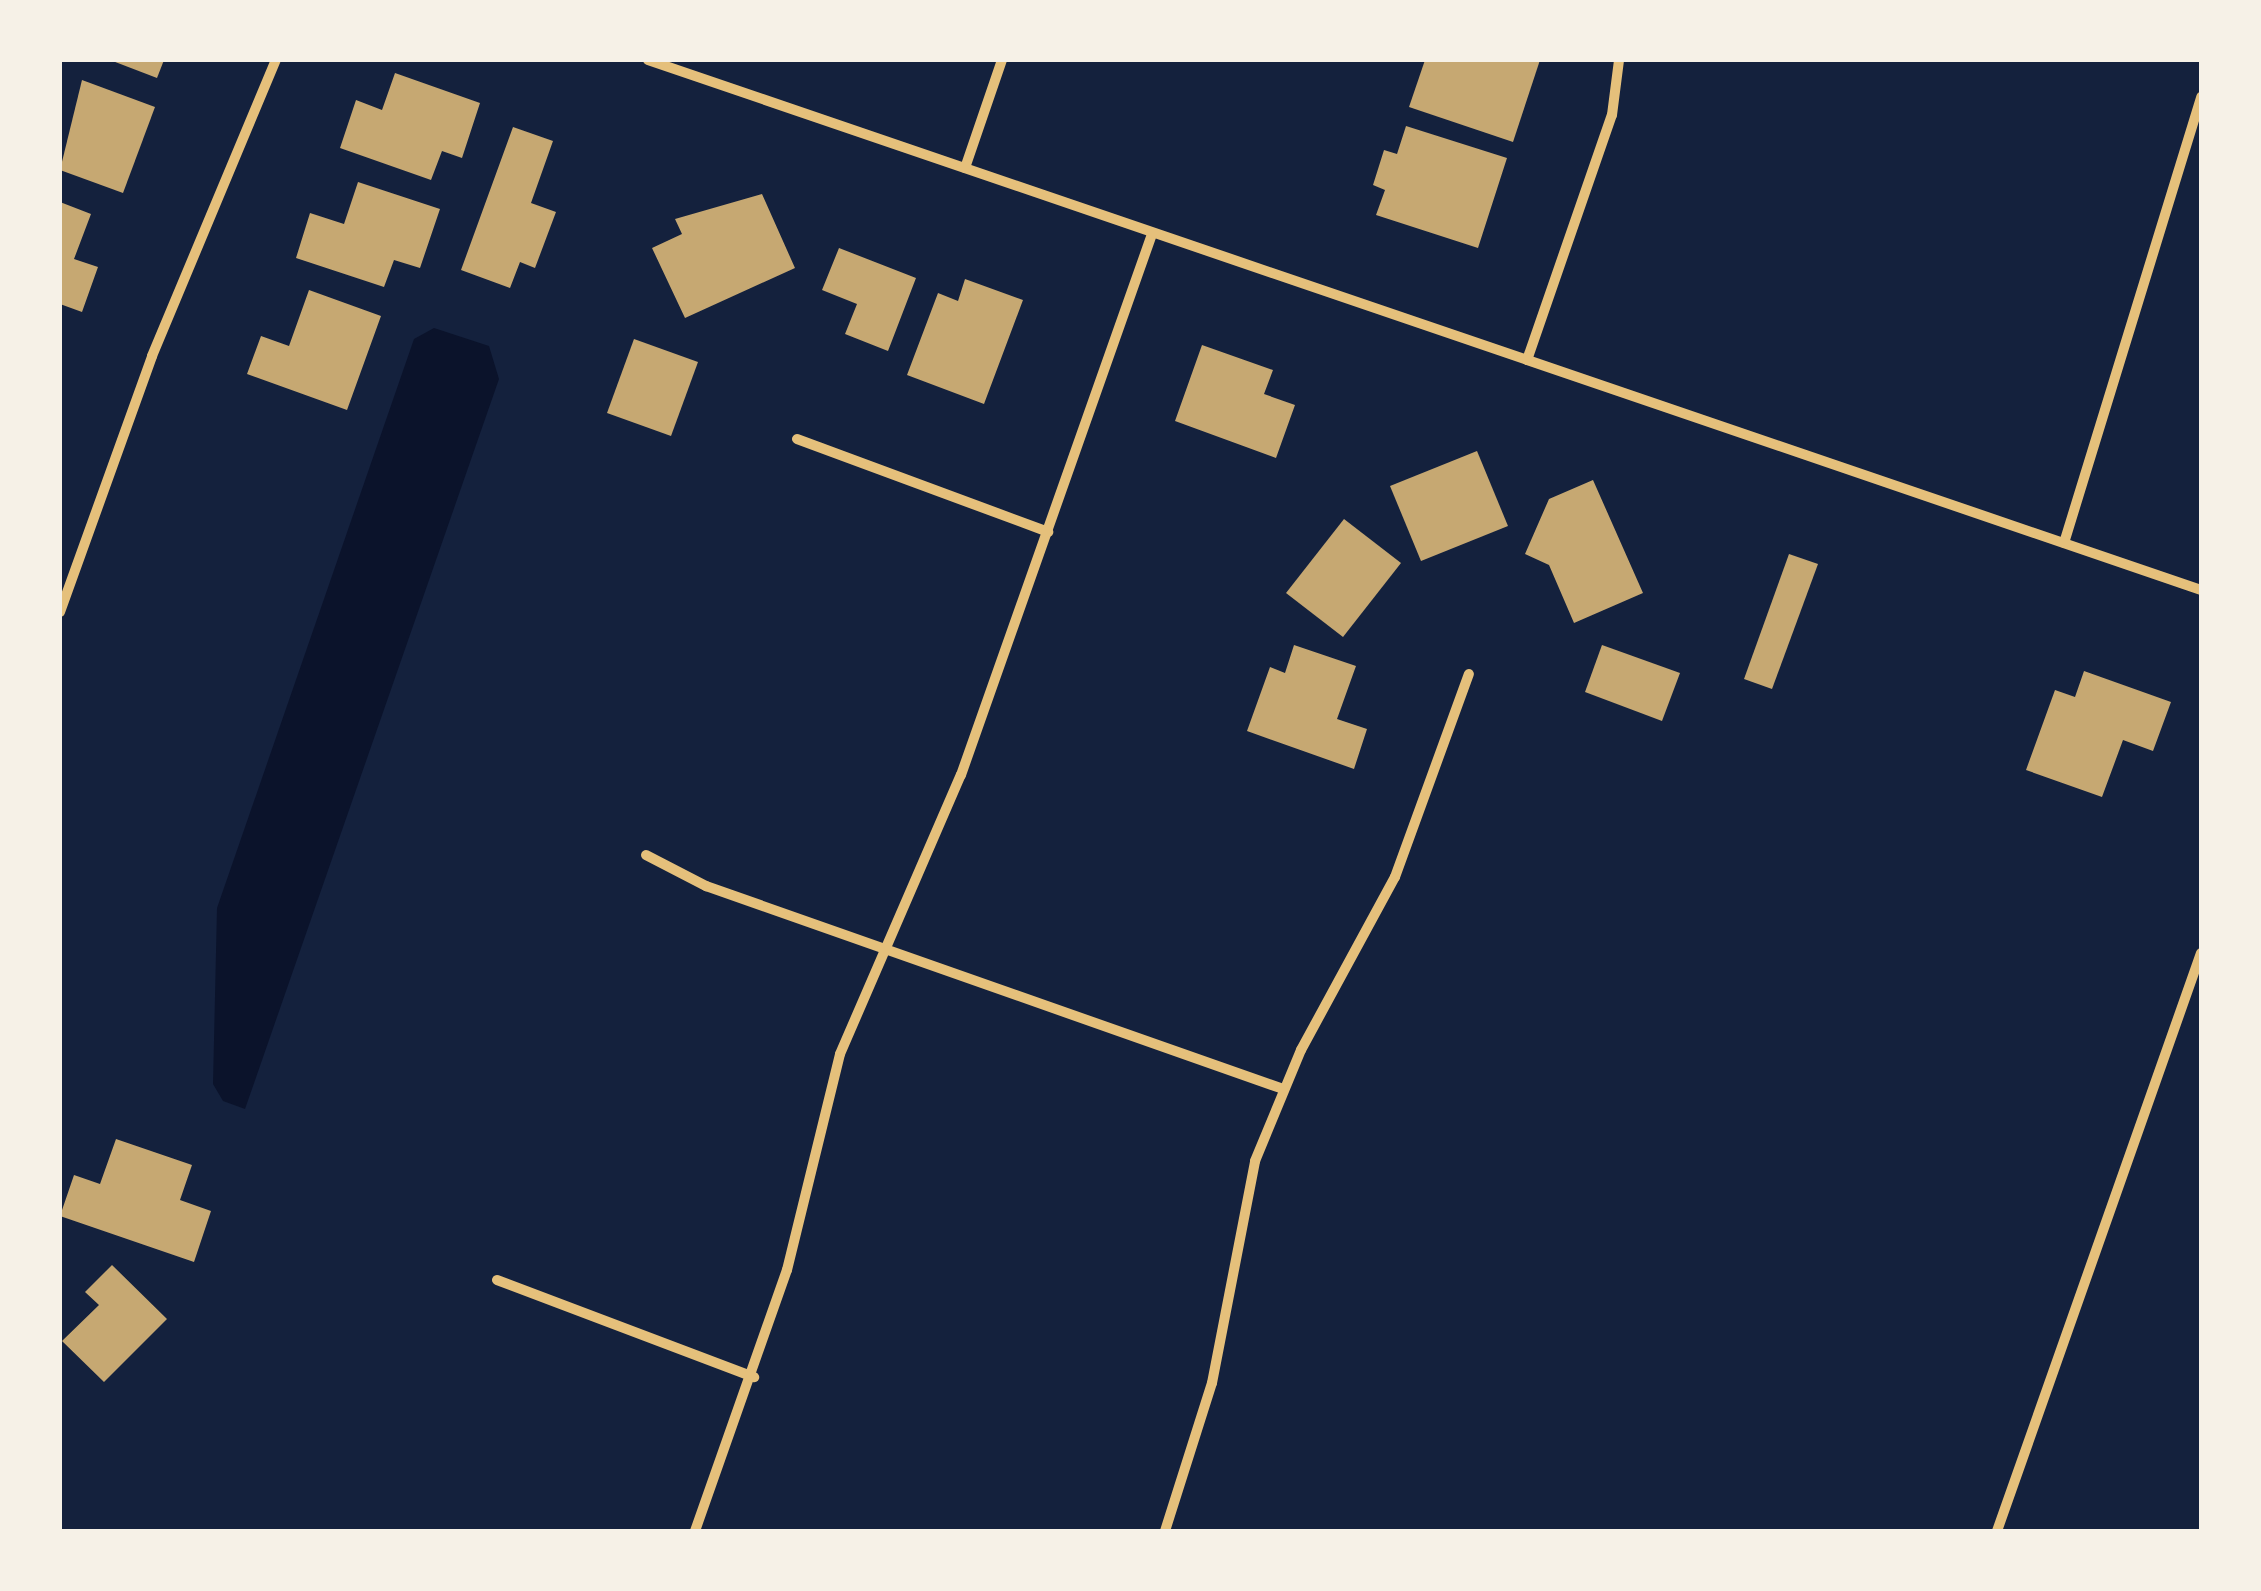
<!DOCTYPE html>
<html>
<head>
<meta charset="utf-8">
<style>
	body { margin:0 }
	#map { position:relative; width:2261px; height:1591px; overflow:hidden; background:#14213d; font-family:"Roboto Condensed",sans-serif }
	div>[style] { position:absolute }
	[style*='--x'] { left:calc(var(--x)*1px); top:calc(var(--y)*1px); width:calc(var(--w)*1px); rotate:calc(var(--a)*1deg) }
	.water>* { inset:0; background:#0b132b }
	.building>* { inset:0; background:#c6a872 }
	.minor>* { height:10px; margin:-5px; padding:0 5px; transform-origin:5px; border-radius:5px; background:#e5c07b }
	span { translate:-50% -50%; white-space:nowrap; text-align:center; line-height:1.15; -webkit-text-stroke:8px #f6f1e7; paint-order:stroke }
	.frame { position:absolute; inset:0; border:62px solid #f6f1e7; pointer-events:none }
</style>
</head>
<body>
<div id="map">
	<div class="water">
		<div style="clip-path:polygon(434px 328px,489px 346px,499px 379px,245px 1109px,223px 1101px,213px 1084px,217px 908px,414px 339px)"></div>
	</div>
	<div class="building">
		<div style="clip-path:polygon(110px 60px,164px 60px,157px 78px)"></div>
		<div style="clip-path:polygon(1425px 60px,1540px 60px,1513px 142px,1409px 107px)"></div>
		<div style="clip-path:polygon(395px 73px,480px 103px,462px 158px,442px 151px,431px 180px,340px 148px,356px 100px,382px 110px)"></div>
		<div style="clip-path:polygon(82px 80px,155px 107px,123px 193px,60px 170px)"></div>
		<div style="clip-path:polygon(1406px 126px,1507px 158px,1478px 248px,1376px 215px,1385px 190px,1373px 185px,1384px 150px,1397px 154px)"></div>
		<div style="clip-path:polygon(513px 127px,553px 141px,531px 203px,556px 212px,535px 268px,520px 262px,510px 288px,461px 270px)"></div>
		<div style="clip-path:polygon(358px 182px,440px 209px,420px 268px,394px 260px,384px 287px,296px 258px,310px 213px,344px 224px)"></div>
		<div style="clip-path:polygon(762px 194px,795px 268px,685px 318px,652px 248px,682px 234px,675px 219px)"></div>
		<div style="clip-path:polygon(60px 202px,91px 214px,74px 259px,98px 267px,82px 312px,60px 304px)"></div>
		<div style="clip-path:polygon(839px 248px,916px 278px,888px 351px,845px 334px,857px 304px,822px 290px)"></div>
		<div style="clip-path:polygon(965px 279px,1023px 300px,984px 404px,907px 375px,938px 293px,958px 301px)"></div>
		<div style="clip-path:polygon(309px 290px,381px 316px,347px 410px,247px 374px,261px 336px,289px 346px)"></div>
		<div style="clip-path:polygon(634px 339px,698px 362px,671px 436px,607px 413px)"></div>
		<div style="clip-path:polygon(1202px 345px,1273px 370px,1264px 394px,1295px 405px,1276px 458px,1175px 421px)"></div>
		<div style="clip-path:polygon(1477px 451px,1508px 526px,1421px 561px,1390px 486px)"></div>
		<div style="clip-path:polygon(1593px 480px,1643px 593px,1574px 623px,1549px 565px,1525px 554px,1549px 499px)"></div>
		<div style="clip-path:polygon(1344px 519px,1401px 563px,1343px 637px,1286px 593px)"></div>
		<div style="clip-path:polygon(1789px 554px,1818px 564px,1772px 689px,1744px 679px)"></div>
		<div style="clip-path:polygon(1294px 645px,1356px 666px,1337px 719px,1367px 729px,1354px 769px,1247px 731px,1270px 667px,1285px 673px)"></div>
		<div style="clip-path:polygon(1602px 645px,1680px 673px,1662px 721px,1585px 692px)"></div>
		<div style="clip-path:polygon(2084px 671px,2171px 702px,2153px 751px,2123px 740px,2102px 797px,2026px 770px,2055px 690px,2075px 697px)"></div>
		<div style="clip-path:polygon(116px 1139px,192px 1165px,180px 1200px,211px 1211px,194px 1262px,60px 1216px,74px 1175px,100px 1184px)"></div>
		<div style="clip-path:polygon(112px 1265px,167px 1319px,104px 1382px,62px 1341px,99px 1305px,85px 1292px)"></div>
	</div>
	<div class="minor">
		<div style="--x:648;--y:60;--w:1641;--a:18.84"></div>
		<div style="--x:965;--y:168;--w:114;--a:-71.1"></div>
		<div style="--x:1527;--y:360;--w:259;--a:-70.9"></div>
		<div style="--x:1612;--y:115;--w:55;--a:-82.7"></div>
		<div style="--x:797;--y:439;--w:268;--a:20.3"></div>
		<div style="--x:2064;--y:543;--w:467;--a:-72.9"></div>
		<div style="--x:60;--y:612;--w:272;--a:-70.2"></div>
		<div style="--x:152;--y:356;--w:321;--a:-67.3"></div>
		<div style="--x:646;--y:855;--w:68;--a:27.3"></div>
		<div style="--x:706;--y:886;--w:612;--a:19.38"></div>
		<div style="--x:497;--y:1280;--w:275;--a:20.7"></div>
		<div style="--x:695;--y:1531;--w:277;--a:-70.6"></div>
		<div style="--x:787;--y:1270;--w:222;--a:-76.2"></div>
		<div style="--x:840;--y:1054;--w:304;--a:-66.6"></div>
		<div style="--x:961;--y:775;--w:574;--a:-70.55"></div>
		<div style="--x:1165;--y:1531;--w:155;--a:-72.4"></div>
		<div style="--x:1212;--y:1383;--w:226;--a:-79"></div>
		<div style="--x:1255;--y:1161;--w:120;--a:-67.5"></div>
		<div style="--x:1301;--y:1050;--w:197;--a:-61.5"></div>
		<div style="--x:1395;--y:877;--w:216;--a:-70"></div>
		<div style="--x:1997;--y:1531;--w:613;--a:-70.56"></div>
	</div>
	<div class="frame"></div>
</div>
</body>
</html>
